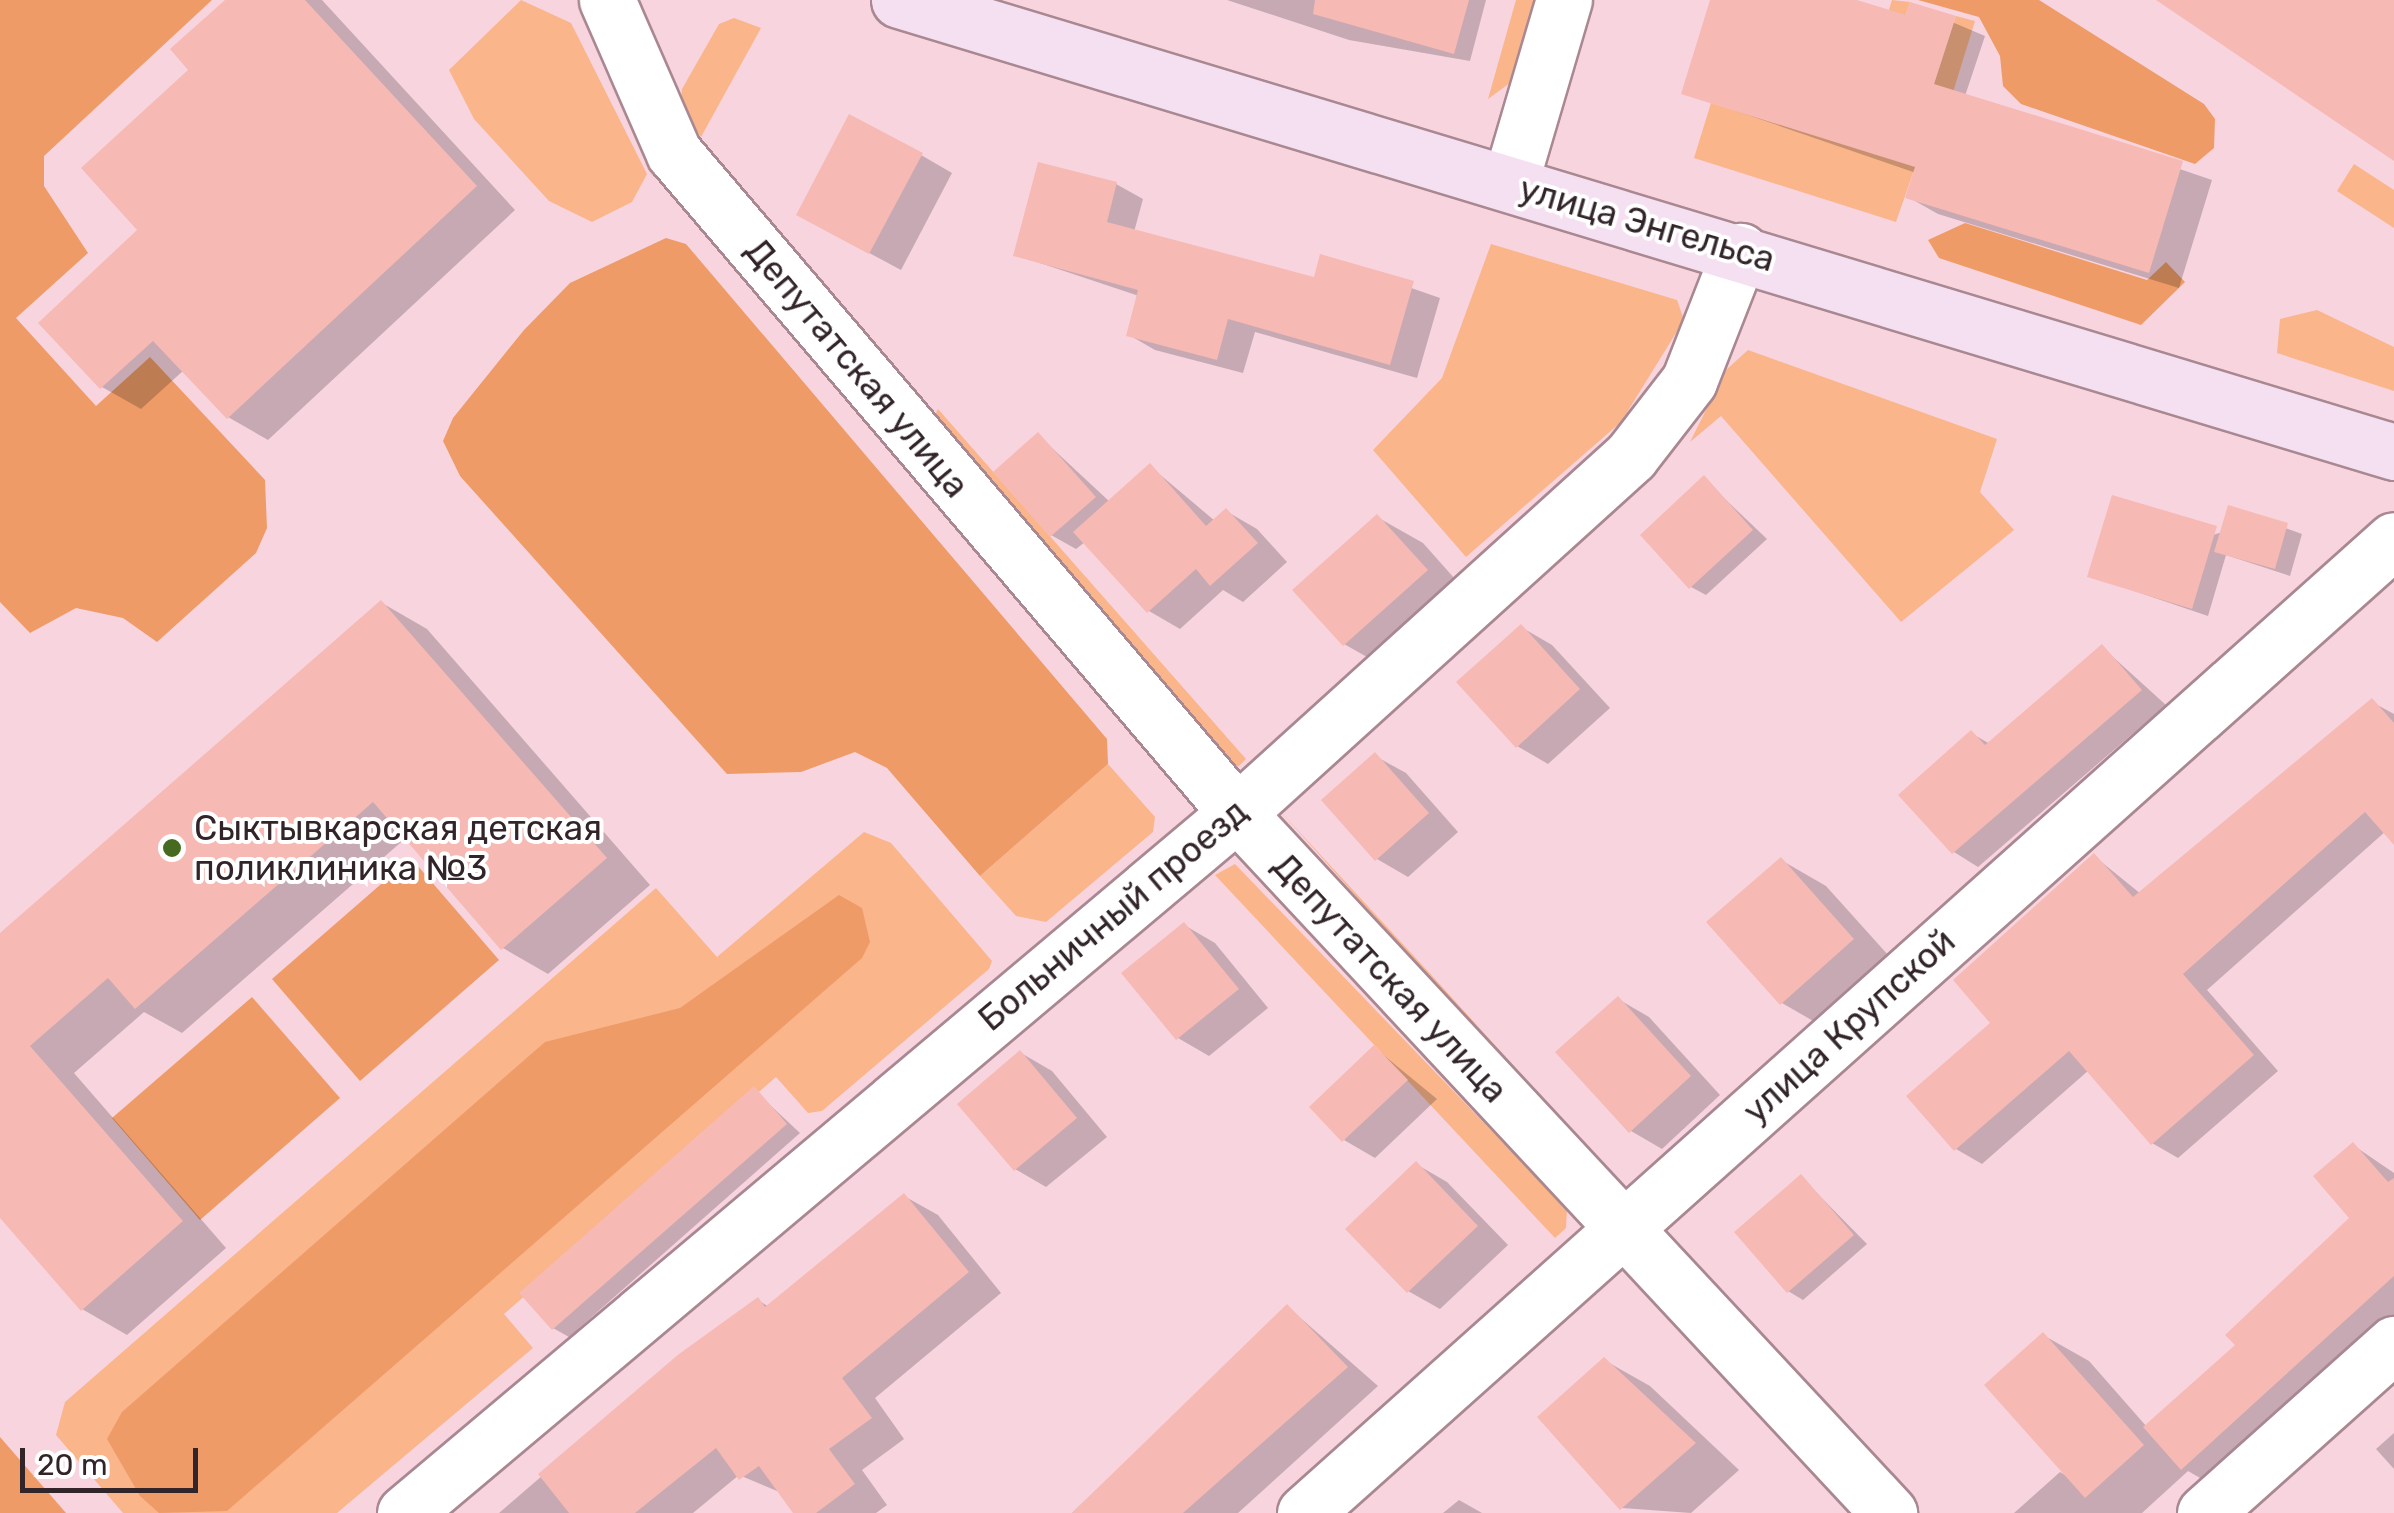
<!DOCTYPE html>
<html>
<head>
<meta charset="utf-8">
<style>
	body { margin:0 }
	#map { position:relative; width:2394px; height:1513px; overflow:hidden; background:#f8d4df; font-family:Rubik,sans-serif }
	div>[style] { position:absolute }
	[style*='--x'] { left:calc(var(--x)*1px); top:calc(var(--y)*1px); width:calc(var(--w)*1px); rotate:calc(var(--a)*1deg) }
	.green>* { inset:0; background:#fab58b }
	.forest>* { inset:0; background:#ee9b67 }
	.shadow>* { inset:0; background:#0003 }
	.building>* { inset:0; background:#f6b9b3 }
	.roads { filter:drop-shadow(2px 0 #a98891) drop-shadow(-2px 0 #a98891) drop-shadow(0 2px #a98891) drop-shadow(0 -2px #a98891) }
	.street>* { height:55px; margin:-27.5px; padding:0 27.5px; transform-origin:27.5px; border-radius:27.5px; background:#fff }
	.secondary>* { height:55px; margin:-27.5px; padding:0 27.5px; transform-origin:27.5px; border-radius:27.5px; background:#f5e0f2 }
	.dots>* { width:28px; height:28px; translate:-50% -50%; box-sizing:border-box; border:5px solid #fff; border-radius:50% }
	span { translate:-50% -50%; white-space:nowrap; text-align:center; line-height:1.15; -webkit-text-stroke:8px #fff; paint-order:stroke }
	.street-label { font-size:35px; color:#322529 }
	.poi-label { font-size:35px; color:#322529 }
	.left { translate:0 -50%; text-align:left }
	.scale { position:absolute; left:20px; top:1448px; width:178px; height:45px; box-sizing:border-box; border:5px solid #322529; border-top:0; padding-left:12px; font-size:30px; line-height:35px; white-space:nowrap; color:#322529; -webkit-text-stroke:8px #fff; paint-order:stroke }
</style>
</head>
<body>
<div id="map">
	<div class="green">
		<div style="clip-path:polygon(521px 0,571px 23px,647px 174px,632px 202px,592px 222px,549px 201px,474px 119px,449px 70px)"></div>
		<div style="clip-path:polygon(1516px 0,1537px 0,1514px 80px,1488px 99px)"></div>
		<div style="clip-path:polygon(1892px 0,1910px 2px,1886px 76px,1932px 90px,1956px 16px,1975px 21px,1928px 173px,1914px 170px,1896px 222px,1694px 158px,1711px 103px,1846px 145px)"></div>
		<div style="clip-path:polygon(734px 18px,761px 28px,701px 137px,680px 109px,682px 89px,719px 24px)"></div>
		<div style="clip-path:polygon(2354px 164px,2394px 190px,2394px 228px,2337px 191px)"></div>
		<div style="clip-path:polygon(1491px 244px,1677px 300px,1684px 320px,1621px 422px,1466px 557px,1373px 450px,1442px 378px)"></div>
		<div style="clip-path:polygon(2317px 310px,2394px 347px,2394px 391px,2277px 353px,2280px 319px)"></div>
		<div style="clip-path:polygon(1748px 350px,1997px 439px,1980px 492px,2014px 530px,1901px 622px,1721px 416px,1690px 442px,1726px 370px)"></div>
		<div style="clip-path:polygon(938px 409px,1246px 759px,1239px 766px,1231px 769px,932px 420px)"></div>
		<div style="clip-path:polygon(1108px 764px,1155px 817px,1153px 832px,1046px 922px,1016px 916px,980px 876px)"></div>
		<div style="clip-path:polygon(1281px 812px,1435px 979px,1618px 1181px,1613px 1184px)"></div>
		<div style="clip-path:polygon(864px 832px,891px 843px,992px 961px,989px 969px,822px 1111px,808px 1113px,776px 1077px,504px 1314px,533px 1348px,337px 1513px,123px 1513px,56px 1435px,65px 1402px,656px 888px,717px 957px)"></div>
		<div style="clip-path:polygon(1235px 864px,1567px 1209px,1566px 1228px,1555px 1238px,1215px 875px)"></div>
	</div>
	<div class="forest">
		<div style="clip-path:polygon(0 0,212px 0,44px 156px,44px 186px,88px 253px,16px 318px,96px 406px,150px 357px,265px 480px,267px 528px,256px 553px,157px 642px,123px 618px,76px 608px,30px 633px,0 602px)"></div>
		<div style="clip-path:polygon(1918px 0,2039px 0,2204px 104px,2215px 119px,2214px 148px,2195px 164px,2021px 104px,2003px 86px,2000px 56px,1979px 17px)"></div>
		<div style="clip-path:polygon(1965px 223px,2147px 280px,2166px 262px,2185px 282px,2141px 325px,1939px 258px,1928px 240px)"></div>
		<div style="clip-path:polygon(666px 238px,686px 244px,1107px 739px,1108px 764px,980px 876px,887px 768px,855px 752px,801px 772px,727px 774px,460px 476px,443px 441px,453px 418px,524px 330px,570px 283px)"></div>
		<div style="clip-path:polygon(411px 858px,499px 960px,360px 1081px,272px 979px)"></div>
		<div style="clip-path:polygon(839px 895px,862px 908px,870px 942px,862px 958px,227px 1511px,159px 1513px,140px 1496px,107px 1439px,122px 1412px,545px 1042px,680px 1008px)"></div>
		<div style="clip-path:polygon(252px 997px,340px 1098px,200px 1220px,112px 1118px)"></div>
		<div style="clip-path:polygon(0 1437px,66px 1513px,0 1513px)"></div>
	</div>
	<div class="shadow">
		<div style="clip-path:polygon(228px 0,322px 0,515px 210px,268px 440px,228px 417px,184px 370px,141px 409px,102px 387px,192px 70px)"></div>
		<div style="clip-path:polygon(1227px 0,1486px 0,1470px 61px,1349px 40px)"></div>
		<div style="clip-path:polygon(1713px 0,1849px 0,1907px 18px,1912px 5px,1985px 36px,1965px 96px,2212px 180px,2179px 288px,1938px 214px,1908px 197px,1916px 173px,1684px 93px)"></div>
		<div style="clip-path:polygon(921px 155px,952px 173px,901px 270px,830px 232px)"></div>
		<div style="clip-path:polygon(1116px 184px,1143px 199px,1134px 232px,1315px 280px,1322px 257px,1440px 298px,1417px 378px,1255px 332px,1243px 373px,1155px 350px,1129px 335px,1139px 296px,1016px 255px)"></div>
		<div style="clip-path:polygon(1038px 435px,1110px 502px,1151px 467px,1215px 521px,1226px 511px,1257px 529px,1287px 562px,1243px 602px,1223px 590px,1180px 629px,1149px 611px,1085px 542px,1076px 549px,1051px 535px)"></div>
		<div style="clip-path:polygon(1704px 479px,1767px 539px,1706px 595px,1691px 587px)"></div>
		<div style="clip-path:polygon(2229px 508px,2302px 534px,2290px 576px,2226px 555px,2208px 616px,2090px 576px,2222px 532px)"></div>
		<div style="clip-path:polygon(1377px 517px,1423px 543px,1471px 597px,1390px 670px,1344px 644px)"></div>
		<div style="clip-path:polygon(382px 603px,427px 629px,650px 885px,548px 974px,503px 948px,407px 837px,182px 1033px,144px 1012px,74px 1073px,226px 1248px,127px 1335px,82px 1309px,0 1214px,0 936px)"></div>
		<div style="clip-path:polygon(1521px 627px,1552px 645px,1610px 708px,1548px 764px,1517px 746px)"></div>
		<div style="clip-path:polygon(2102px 647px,2166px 705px,1978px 867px,1954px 852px,1971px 733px,1990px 744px)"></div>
		<div style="clip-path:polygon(2372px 702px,2394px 714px,2394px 836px,2386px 831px,2207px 990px,2278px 1071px,2178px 1158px,2152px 1143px,2089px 1070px,1982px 1164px,1956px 1149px,1993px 1023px,2094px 856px,2141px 894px)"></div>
		<div style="clip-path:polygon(1375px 756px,1406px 773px,1458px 832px,1408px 877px,1377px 859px)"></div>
		<div style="clip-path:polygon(1781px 860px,1826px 886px,1898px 966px,1827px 1029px,1782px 1003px)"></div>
		<div style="clip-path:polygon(1184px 925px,1215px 943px,1268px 1008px,1209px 1056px,1178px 1038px)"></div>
		<div style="clip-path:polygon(1618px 999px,1649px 1017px,1720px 1095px,1662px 1149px,1631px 1131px)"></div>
		<div style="clip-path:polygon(1375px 1048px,1437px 1099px,1375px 1158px,1344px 1140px)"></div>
		<div style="clip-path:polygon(1021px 1053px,1052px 1071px,1107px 1137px,1046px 1187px,1015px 1169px)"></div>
		<div style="clip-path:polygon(754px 1090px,800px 1133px,569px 1337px,553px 1328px)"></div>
		<div style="clip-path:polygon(2353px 1145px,2394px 1173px,2394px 1340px,2207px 1482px,2188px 1471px,2142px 1513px,2014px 1513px,2060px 1472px,2070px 1478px,2043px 1335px,2089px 1361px,2147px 1427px,2238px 1345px,2352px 1218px)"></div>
		<div style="clip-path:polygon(1416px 1164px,1447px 1182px,1508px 1245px,1440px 1309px,1408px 1291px)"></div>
		<div style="clip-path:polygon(1801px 1177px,1867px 1244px,1803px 1300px,1788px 1291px)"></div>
		<div style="clip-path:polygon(904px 1196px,938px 1215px,1001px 1293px,875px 1398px,904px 1439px,862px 1470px,887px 1505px,876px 1513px,796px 1513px,782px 1493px,739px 1475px,693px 1513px,499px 1513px,681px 1356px,758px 1300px,769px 1307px)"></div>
		<div style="clip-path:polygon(1288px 1307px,1378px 1386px,1238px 1513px,1072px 1513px)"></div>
		<div style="clip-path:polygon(1604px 1360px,1650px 1386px,1739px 1470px,1691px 1513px,1622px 1508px)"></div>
		<div style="clip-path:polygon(2394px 1433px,2394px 1469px,2376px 1449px)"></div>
		<div style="clip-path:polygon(1459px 1500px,1482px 1513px,1443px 1513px)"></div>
	</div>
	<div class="building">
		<div style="clip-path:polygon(225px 0,305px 0,477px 186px,227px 419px,153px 341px,100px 389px,38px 323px,137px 230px,81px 168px,188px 70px,170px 49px)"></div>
		<div style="clip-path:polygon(1315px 0,1469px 0,1454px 54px,1313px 14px)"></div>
		<div style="clip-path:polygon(1710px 0,1857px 0,1906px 15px,1910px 2px,1956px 16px,1934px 84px,2183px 161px,2149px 273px,1905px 198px,1915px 167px,1681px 94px)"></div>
		<div style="clip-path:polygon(2156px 0,2394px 0,2394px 161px)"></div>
		<div style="clip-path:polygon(849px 114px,923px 153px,869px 254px,796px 215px)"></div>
		<div style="clip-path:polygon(1038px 162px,1117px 182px,1107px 222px,1314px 277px,1320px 254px,1414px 281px,1390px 365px,1228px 319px,1217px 360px,1126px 336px,1138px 290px,1013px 256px)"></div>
		<div style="clip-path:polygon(1038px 432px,1096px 497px,1050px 537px,993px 472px)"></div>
		<div style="clip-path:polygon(1150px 463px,1206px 526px,1226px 508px,1258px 543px,1210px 586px,1196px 569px,1147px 613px,1073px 532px)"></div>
		<div style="clip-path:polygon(1704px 475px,1753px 530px,1689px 589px,1640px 535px)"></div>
		<div style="clip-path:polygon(2112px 495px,2217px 526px,2192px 609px,2087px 577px)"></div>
		<div style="clip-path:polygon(2228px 505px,2288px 523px,2275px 569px,2214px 552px)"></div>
		<div style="clip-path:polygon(1377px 514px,1428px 570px,1343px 646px,1292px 590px)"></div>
		<div style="clip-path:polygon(381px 600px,607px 858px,501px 950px,373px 802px,135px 1009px,108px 978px,30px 1046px,183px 1221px,81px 1311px,0 1218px,0 933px)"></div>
		<div style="clip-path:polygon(1521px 624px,1580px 689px,1516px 748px,1456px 682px)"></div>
		<div style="clip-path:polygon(2102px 644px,2142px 690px,1952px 854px,1898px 795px,1971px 730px,1985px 745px)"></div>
		<div style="clip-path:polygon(2372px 698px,2394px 723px,2394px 845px,2365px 812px,2183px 974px,2254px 1055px,2151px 1145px,2069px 1051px,1954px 1151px,1906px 1096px,1990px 1023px,1953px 980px,2094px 853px,2133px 897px)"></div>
		<div style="clip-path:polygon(1375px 752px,1429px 813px,1375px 861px,1321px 800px)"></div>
		<div style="clip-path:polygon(1781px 857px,1854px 939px,1780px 1005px,1706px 922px)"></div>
		<div style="clip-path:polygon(1184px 922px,1239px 989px,1176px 1040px,1121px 973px)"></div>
		<div style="clip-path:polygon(1618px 996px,1691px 1076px,1629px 1133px,1555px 1052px)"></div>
		<div style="clip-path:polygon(1374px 1045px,1408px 1080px,1342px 1142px,1309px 1107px)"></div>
		<div style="clip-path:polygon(1020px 1050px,1077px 1118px,1014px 1171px,957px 1104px)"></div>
		<div style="clip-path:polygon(754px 1086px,787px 1124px,552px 1330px,519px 1293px)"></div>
		<div style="clip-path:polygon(2353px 1142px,2388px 1182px,2394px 1178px,2394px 1276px,2181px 1470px,2143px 1427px,2235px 1345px,2225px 1335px,2349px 1218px,2313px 1176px)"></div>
		<div style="clip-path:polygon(1416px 1161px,1478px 1226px,1407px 1293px,1345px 1229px)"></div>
		<div style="clip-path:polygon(1801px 1174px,1854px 1235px,1787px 1293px,1734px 1232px)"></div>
		<div style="clip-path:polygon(904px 1193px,969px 1272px,842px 1378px,872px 1418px,829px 1449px,855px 1484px,816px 1513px,793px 1513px,759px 1466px,739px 1480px,716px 1448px,635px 1513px,569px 1513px,538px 1474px,679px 1354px,758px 1297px,765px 1307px)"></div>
		<div style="clip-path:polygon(1287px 1304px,1348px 1367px,1183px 1513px,1072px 1513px)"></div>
		<div style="clip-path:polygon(2043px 1332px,2144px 1445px,2085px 1498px,1984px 1385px)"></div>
		<div style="clip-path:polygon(1604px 1357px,1696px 1443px,1620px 1510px,1537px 1417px)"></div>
	</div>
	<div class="roads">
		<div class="street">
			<div style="--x:607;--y:0;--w:167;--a:66.4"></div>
			<div style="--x:674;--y:153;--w:868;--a:49.53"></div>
			<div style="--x:1237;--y:813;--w:957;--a:47.03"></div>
			<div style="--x:1510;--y:183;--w:191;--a:-73.6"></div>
			<div style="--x:405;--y:1513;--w:1087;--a:-40.08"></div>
			<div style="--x:1237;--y:813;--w:532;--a:-42.18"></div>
			<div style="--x:1631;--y:456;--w:95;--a:-52.3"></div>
			<div style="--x:1689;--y:381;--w:140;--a:-68.6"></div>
			<div style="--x:1305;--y:1513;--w:1460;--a:-41.78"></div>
			<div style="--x:2205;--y:1513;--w:254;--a:-41.8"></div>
		</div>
		<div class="secondary">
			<div style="--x:899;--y:0;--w:1562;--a:16.82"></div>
		</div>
	</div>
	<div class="dots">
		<div style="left:172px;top:848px;background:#476a21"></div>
	</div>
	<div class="street-label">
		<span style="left:1647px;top:224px;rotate:16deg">улица Энгельса</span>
		<span style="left:857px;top:368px;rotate:50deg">Депутатская улица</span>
		<span style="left:1113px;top:915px;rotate:-40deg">Больничный проезд</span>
		<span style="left:1390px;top:978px;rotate:47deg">Депутатская улица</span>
		<span style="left:1849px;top:1026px;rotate:-42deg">улица Крупской</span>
	</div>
	<div class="poi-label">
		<span class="left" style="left:194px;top:848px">Сыктывкарская детская<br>поликлиника №3</span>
	</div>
	<div class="scale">20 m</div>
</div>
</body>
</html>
